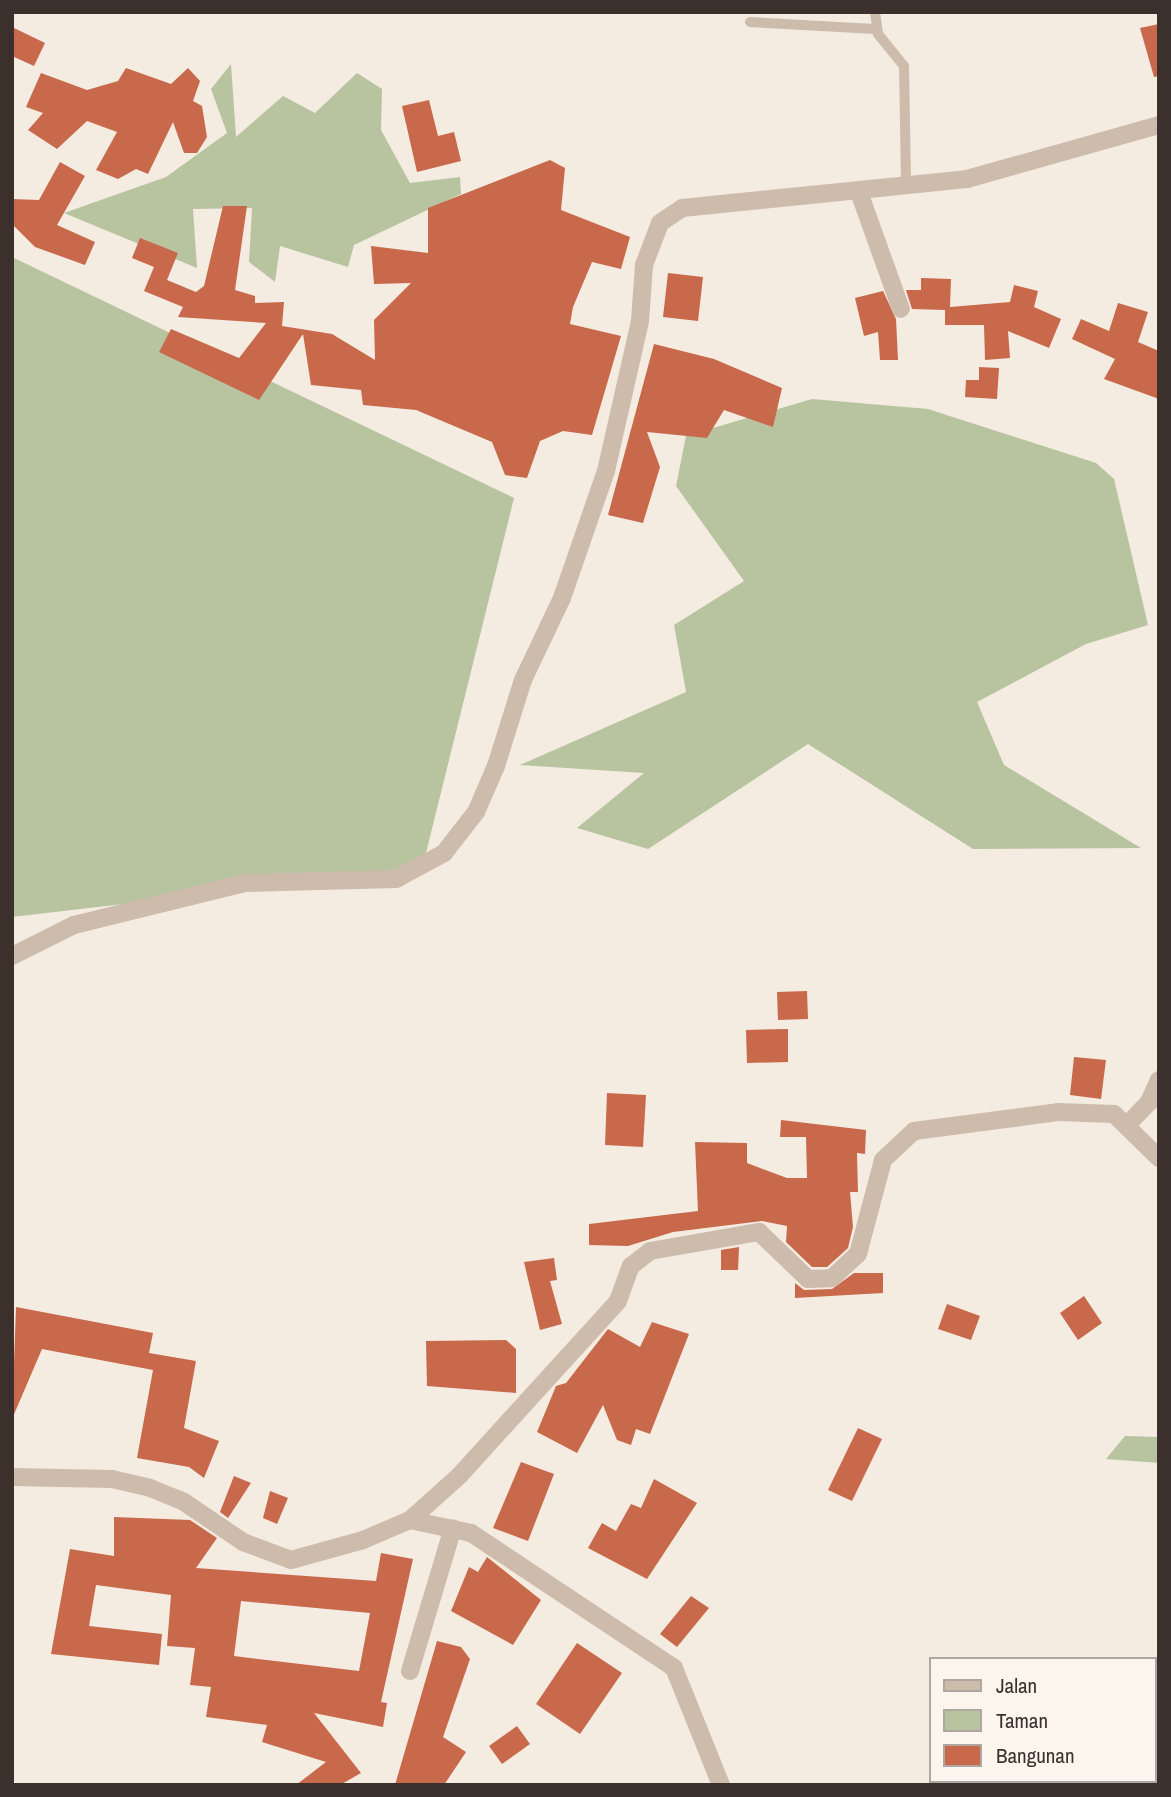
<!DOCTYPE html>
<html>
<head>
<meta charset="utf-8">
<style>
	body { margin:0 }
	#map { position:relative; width:1171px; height:1797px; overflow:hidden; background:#f4ebe1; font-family:"Archivo Narrow",sans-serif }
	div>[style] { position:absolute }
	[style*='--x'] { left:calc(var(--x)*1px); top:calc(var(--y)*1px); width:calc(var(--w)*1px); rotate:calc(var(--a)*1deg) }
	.green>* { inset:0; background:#b8c4a0 }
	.building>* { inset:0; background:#c8694b }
	.path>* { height:3.5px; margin-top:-1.75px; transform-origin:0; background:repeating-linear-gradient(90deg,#b9a596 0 3.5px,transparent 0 7px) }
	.service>* { height:10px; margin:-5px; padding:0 5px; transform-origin:5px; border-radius:5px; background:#cdbbac }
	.minor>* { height:18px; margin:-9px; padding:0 9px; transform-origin:9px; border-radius:9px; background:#cdbbac }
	span { translate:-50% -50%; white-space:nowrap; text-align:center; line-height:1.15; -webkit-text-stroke:5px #fbf5ee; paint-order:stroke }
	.frame { position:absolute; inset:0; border:14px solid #3b302b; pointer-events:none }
	.legend { position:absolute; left:929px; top:1657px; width:228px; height:126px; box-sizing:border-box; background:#fbf5ee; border:2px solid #aea6a0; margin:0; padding:9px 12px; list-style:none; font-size:21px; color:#3b302b }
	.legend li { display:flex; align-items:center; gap:14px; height:35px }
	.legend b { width:35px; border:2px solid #aea6a0 }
</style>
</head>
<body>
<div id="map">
	<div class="green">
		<div style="clip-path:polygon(231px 64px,236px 137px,283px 96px,315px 113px,357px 73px,382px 89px,381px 130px,410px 183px,460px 177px,461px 194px,354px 245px,348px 267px,280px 246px,275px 282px,249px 262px,252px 208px,193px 209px,197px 268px,64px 213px,166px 177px,227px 133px,211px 89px)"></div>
		<div style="clip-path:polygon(12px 257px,514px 498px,422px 869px,12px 917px)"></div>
		<div style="clip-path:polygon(812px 399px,928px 409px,1096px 463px,1114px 479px,1148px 625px,1086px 644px,977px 702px,1004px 765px,1141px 848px,973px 849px,808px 744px,648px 849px,577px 828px,644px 773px,520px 765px,686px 692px,674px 625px,744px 581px,676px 486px,686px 436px)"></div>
		<div style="clip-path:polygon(1125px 1436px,1159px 1437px,1159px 1463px,1106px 1459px)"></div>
	</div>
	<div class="building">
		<div style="clip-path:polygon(1159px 24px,1159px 76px,1154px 77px,1140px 28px)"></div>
		<div style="clip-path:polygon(12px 27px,45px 43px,34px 66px,12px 56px)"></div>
		<div style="clip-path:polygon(126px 68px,171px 84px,188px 68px,200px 81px,193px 101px,202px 106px,207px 137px,197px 153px,184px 153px,173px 122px,148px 174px,136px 169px,118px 179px,96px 170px,117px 132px,87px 121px,57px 149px,28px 130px,43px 113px,26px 107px,41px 73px,87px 90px,118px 81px)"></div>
		<div style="clip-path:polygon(429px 100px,438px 136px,454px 132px,461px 161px,417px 172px,402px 106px)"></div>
		<div style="clip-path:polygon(550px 160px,565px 168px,561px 210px,630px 237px,621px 269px,592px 262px,573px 307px,570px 324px,621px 336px,592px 435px,563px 431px,540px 441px,527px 478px,505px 475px,492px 442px,416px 410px,363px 405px,361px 390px,311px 385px,303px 334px,259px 400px,159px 352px,171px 329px,239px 358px,266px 323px,178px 317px,183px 307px,144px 291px,154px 267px,132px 258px,140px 238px,178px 253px,167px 280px,196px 292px,204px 286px,223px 206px,247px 206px,235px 290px,255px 296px,255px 303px,284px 302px,282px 326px,332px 334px,375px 360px,374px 320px,411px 283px,374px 284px,371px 246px,428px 253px,428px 208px)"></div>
		<div style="clip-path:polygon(60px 162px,85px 176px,57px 225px,95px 242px,85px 265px,35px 247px,12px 224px,12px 199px,39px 200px)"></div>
		<div style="clip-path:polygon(668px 273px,703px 277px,698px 321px,663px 317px)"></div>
		<div style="clip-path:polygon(921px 278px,951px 279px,950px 307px,1010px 302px,1014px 285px,1038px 291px,1034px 307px,1061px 319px,1049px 348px,1008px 331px,1010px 358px,985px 360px,984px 325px,945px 325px,945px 310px,912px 309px,906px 290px,921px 290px)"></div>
		<div style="clip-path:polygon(883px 291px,896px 319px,898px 360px,880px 360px,878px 332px,864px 336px,855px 298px)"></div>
		<div style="clip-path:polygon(1118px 303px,1148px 312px,1138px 342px,1159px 351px,1159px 399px,1104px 379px,1115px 359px,1072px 339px,1081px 319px,1109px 331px)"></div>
		<div style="clip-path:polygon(654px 344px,714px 359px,782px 388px,773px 427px,724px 410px,707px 438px,647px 432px,660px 467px,643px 523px,608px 515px)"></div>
		<div style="clip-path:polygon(979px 367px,999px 368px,997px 399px,965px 397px,966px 380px,979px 380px)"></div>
		<div style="clip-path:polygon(807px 991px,808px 1019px,778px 1020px,777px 992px)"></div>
		<div style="clip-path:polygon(788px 1029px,788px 1062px,747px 1063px,746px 1030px)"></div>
		<div style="clip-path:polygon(1074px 1057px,1106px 1060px,1101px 1099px,1070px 1095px)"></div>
		<div style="clip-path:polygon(607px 1093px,646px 1095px,643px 1147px,605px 1145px)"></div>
		<div style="clip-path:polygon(781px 1120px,866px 1130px,865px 1154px,857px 1153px,858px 1192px,850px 1192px,853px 1227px,848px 1248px,827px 1267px,812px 1267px,786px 1242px,787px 1226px,762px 1221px,673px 1232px,628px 1246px,589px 1245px,589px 1224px,698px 1211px,695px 1142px,747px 1143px,747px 1163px,787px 1178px,807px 1178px,806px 1137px,780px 1137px)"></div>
		<div style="clip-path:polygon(739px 1247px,738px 1270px,721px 1270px,721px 1250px)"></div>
		<div style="clip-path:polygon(554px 1258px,557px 1280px,550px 1281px,562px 1324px,540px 1330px,524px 1262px)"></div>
		<div style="clip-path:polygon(854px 1273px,883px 1273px,883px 1293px,795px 1298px,795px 1283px,804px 1290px,832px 1289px)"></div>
		<div style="clip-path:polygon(1084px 1296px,1102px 1323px,1078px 1340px,1060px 1313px)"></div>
		<div style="clip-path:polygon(947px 1304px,980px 1316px,971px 1340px,938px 1329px)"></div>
		<div style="clip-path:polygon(16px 1307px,153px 1333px,149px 1353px,196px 1361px,184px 1428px,219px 1441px,204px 1478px,189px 1467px,137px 1458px,153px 1370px,42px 1349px,12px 1419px)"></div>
		<div style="clip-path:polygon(652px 1322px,689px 1334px,650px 1434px,636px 1429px,631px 1445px,617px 1440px,603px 1405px,577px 1453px,537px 1432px,556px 1386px,566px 1383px,608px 1329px,640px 1347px)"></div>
		<div style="clip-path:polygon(506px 1340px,516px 1349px,516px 1393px,427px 1386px,426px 1341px)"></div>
		<div style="clip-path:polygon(858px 1428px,882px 1439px,852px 1501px,828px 1490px)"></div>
		<div style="clip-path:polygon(521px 1462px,554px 1474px,528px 1541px,493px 1528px)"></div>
		<div style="clip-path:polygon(234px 1476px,251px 1483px,228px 1518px,220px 1512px)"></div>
		<div style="clip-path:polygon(654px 1479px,697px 1503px,647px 1579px,588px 1548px,602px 1523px,616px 1531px,631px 1504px,641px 1508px)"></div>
		<div style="clip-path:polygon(270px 1491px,288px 1498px,277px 1524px,263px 1518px)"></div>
		<div style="clip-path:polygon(evenodd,114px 1517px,190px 1520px,217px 1538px,196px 1568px,376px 1581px,381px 1553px,413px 1559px,381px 1702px,387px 1703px,383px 1727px,314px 1713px,361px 1773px,340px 1785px,296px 1785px,326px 1762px,262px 1742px,267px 1725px,206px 1717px,211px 1687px,190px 1685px,195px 1648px,167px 1646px,171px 1595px,96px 1585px,89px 1626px,162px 1634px,159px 1665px,51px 1654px,70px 1549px,114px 1556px,114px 1517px,241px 1601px,370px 1613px,359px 1671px,234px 1656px,241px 1601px)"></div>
		<div style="clip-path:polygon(487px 1557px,541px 1600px,513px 1645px,451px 1611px,469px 1567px,478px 1572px)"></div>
		<div style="clip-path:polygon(691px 1596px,709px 1608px,677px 1647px,660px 1634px)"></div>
		<div style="clip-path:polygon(437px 1641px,461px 1647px,470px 1659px,443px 1737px,466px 1752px,444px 1785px,395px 1785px)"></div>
		<div style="clip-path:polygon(577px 1643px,622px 1673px,580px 1734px,536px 1704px)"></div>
		<div style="clip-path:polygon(517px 1726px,530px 1744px,502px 1764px,489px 1746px)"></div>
	</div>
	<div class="path">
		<div style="--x:1131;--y:1785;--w:18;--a:0"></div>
	</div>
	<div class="service">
		<div style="--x:875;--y:12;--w:22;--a:82"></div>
		<div style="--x:878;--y:34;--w:41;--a:50.9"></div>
		<div style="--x:904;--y:66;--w:120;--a:89"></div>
		<div style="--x:750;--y:22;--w:125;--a:3.2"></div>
	</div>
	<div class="minor">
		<div style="--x:859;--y:192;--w:124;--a:70.3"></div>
		<div style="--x:12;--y:956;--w:69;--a:-26.6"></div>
		<div style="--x:74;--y:925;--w:176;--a:-13.8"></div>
		<div style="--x:245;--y:883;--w:151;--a:-1.5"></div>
		<div style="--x:396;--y:879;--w:55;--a:-28.4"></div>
		<div style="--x:444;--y:853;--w:52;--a:-52"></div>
		<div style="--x:476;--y:812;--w:50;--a:-66.5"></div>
		<div style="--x:496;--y:766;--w:90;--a:-72.6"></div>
		<div style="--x:523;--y:680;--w:91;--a:-64.6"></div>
		<div style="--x:562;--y:598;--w:134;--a:-70.9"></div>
		<div style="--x:606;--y:471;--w:154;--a:-77.2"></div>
		<div style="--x:640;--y:321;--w:56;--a:-85.9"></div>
		<div style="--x:644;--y:265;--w:45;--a:-69.1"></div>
		<div style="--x:660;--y:223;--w:27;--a:-34"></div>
		<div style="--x:682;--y:208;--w:286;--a:-5.8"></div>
		<div style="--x:967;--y:179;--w:199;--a:-15.7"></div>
		<div style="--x:1127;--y:1125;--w:32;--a:-46"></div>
		<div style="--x:1149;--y:1102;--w:24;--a:-66"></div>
		<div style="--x:12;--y:1477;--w:100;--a:1.1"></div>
		<div style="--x:112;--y:1479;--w:39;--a:13"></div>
		<div style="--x:150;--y:1488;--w:37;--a:22"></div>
		<div style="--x:184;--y:1502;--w:71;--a:34.1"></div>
		<div style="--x:243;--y:1542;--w:51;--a:20.6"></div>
		<div style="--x:291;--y:1560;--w:75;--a:-15.5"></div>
		<div style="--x:363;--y:1540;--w:51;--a:-23.1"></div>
		<div style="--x:410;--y:1520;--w:66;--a:-41.9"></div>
		<div style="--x:459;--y:1476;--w:236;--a:-47.7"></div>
		<div style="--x:618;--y:1301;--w:37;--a:-70"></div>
		<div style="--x:631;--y:1266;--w:24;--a:-38"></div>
		<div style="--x:650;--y:1251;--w:111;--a:-9.9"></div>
		<div style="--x:759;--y:1232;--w:68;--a:43.8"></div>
		<div style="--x:808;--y:1279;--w:24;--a:-2"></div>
		<div style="--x:832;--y:1278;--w:35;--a:-43"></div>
		<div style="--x:858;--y:1254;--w:97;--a:-75.1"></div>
		<div style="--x:883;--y:1160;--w:42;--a:-43.1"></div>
		<div style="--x:914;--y:1131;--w:145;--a:-7.5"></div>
		<div style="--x:1058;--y:1112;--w:56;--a:2"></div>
		<div style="--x:1114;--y:1114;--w:63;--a:44.4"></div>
		<div style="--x:410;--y:1520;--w:62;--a:12"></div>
		<div style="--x:471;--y:1533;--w:244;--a:33.6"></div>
		<div style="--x:674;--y:1668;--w:126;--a:68.1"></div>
		<div style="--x:410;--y:1671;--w:149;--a:-73.3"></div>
	</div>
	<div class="frame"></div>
	<ul class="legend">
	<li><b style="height:9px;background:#cdbbac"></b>Jalan</li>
	<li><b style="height:19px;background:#b8c4a0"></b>Taman</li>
	<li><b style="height:19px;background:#c8694b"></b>Bangunan</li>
	</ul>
</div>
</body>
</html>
